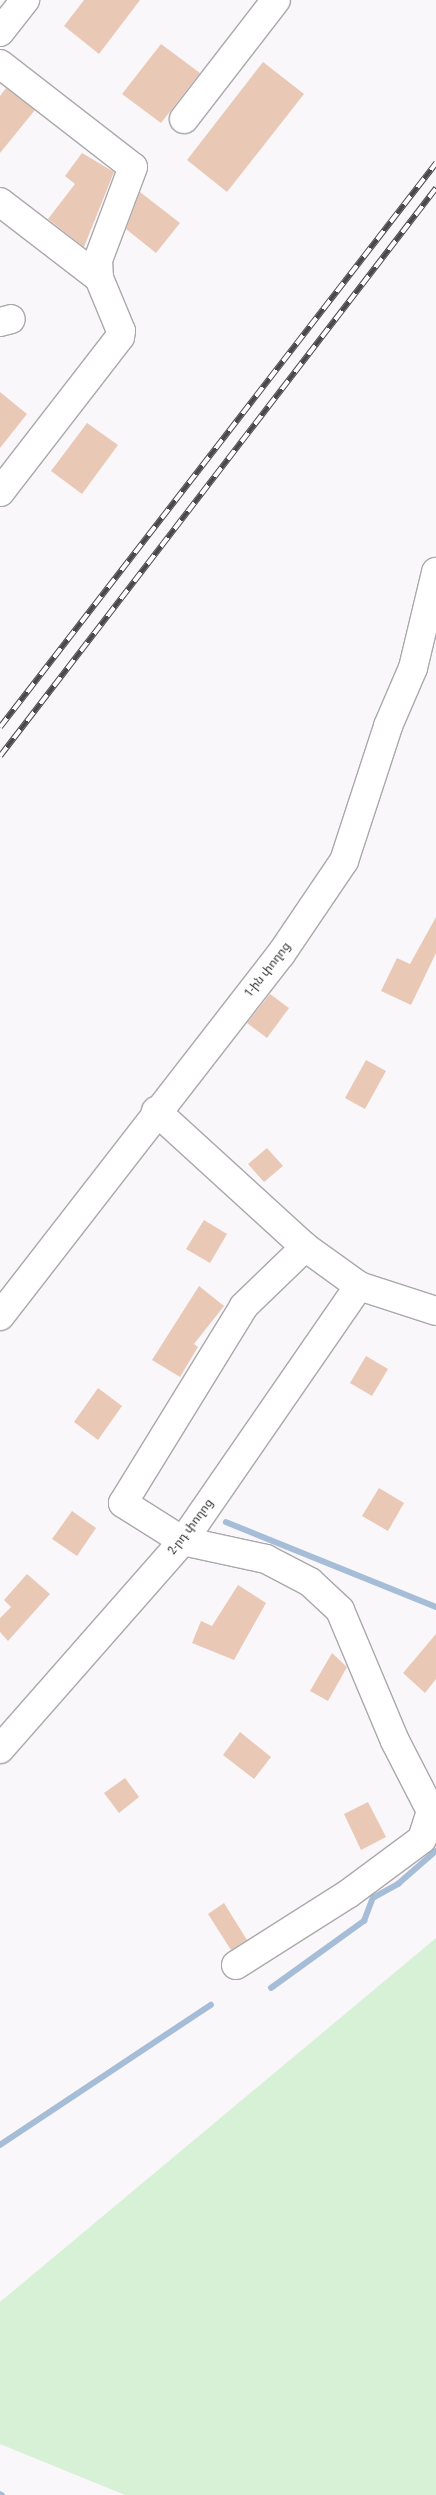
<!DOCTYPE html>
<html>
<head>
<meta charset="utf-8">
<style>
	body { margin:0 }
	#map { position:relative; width:436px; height:2495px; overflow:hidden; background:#f9f7fa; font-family:"Roboto Condensed","Noto Sans Armenian",sans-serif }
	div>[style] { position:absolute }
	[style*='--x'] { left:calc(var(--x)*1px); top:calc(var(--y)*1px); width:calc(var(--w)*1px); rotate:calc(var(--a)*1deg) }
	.green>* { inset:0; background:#d7f1d6 }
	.stream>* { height:5.5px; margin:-2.75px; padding:0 2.75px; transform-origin:2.75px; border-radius:2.75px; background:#a6bdd8 }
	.building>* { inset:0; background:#eac8b6 }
	.roads { filter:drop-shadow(1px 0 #aaa8ab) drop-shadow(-1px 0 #aaa8ab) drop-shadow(0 1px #aaa8ab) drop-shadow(0 -1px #aaa8ab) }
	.minor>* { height:28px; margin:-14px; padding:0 14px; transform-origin:14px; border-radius:14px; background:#fff }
	.major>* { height:28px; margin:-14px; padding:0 14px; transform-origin:14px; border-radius:14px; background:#fff }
	.rail>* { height:5.5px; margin-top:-2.75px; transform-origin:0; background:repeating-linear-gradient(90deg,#fff 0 11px,#49494a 0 22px); box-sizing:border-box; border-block:1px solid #49494a }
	span { translate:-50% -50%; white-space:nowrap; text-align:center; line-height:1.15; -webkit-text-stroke:5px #fff; paint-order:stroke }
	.street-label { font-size:12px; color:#303031 }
</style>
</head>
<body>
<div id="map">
	<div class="green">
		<div style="clip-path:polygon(436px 1938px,436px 2495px,125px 2495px,0 2444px,0 2302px)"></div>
	</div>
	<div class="stream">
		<div style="--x:226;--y:1522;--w:227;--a:22"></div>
		<div style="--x:271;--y:1988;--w:115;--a:-35.8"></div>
		<div style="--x:364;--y:1921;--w:25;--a:-69"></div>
		<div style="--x:373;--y:1898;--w:29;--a:-29"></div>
		<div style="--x:398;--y:1884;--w:50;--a:-41"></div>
		<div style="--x:0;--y:2145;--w:253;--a:-33.6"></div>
		<div style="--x:0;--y:2494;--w:2;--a:27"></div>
	</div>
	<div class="building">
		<div style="clip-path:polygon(84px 0,140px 0,99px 54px,64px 26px)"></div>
		<div style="clip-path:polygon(161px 44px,200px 73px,161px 123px,122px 94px)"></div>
		<div style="clip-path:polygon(263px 62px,304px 94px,227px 192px,187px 160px)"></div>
		<div style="clip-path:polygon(6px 88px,35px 110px,0 153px,0 96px)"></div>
		<div style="clip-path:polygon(82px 153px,114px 172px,84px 247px,48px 219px,75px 184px,65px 176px)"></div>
		<div style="clip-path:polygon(140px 192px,180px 223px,156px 253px,126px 229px)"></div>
		<div style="clip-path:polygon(0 392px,27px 414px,0 448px)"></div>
		<div style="clip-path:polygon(87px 423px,118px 445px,82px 494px,51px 471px)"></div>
		<div style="clip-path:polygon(436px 917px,436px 953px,411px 1005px,381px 991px,397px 958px,410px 964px)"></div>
		<div style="clip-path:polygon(270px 994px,289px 1008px,267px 1038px,247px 1023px)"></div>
		<div style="clip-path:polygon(366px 1060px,386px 1071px,365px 1109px,345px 1098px)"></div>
		<div style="clip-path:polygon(267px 1148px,283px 1166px,264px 1182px,248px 1164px)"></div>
		<div style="clip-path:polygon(204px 1220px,227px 1234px,210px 1263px,186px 1249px)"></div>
		<div style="clip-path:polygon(199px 1286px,224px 1306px,194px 1344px,198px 1347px,180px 1377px,152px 1360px)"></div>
		<div style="clip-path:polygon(366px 1356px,388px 1369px,372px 1396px,350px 1383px)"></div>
		<div style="clip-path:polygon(98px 1388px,122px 1406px,98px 1440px,74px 1422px)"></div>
		<div style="clip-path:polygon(379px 1488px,404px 1503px,388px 1531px,362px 1516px)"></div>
		<div style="clip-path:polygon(72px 1511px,96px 1528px,77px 1556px,52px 1539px)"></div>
		<div style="clip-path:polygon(27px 1574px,50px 1594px,8px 1641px,0 1632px,0 1618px,11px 1607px,4px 1600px)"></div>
		<div style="clip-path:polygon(238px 1585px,266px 1603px,234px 1660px,192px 1643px,201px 1621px,212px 1626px)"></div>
		<div style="clip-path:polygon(436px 1634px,436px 1679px,425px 1693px,403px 1673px)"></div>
		<div style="clip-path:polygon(332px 1653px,347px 1667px,328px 1701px,310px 1691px)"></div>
		<div style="clip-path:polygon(240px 1732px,271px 1757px,254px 1779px,223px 1755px)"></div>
		<div style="clip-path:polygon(125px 1778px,139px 1797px,119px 1813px,104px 1793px)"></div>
		<div style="clip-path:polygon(368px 1802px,386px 1837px,361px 1850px,344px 1814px)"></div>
		<div style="clip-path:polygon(224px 1903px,247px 1940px,231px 1950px,208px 1914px)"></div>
	</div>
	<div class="roads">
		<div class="minor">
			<div style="--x:0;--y:64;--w:168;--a:37.8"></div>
			<div style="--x:133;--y:167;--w:99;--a:110.6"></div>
			<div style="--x:98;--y:260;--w:18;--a:87"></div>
			<div style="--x:99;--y:278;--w:57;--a:67.5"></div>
			<div style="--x:121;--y:331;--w:6;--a:99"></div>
			<div style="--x:120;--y:337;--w:196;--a:127.7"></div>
			<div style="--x:184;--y:119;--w:150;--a:-52.3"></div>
			<div style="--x:0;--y:202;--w:125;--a:37.5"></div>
			<div style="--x:0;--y:322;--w:11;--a:-15"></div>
			<div style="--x:156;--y:1111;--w:202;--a:42.4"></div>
			<div style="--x:305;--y:1247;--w:67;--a:35.8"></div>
			<div style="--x:359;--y:1286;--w:81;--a:18"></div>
			<div style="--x:0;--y:1316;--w:458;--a:-52.2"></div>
			<div style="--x:281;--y:954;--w:112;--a:-55.9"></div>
			<div style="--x:344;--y:861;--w:142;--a:-71.9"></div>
			<div style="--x:388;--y:726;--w:63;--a:-66.7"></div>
			<div style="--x:413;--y:668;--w:99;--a:-76.5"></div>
			<div style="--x:0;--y:1749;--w:277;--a:-48.7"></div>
			<div style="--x:183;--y:1541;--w:310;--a:-55.4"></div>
			<div style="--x:236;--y:1965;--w:133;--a:-32.4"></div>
			<div style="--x:348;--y:1894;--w:92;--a:-36.6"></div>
			<div style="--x:422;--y:1839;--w:29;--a:-72"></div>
			<div style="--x:431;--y:1811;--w:79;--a:-117.2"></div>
			<div style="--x:395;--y:1741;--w:142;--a:-112.8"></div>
			<div style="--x:340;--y:1610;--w:41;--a:-137"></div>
			<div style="--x:310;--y:1582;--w:50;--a:-152.4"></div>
			<div style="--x:266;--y:1559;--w:85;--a:-167.8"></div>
			<div style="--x:183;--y:1541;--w:71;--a:-147.7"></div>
			<div style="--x:123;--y:1503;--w:231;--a:-58.4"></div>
			<div style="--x:244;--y:1306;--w:85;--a:-44"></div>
		</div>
		<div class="major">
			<div style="--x:0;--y:32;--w:41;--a:-52"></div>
		</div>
	</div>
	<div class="rail">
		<div style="--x:0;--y:727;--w:713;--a:-52.29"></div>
		<div style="--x:0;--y:756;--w:716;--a:-52.49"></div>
	</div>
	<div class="street-label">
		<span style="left:268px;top:970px;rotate:-52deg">1-ին փողոց</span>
		<span style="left:191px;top:1527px;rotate:-53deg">2-րդ փողոց</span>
	</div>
</div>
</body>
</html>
